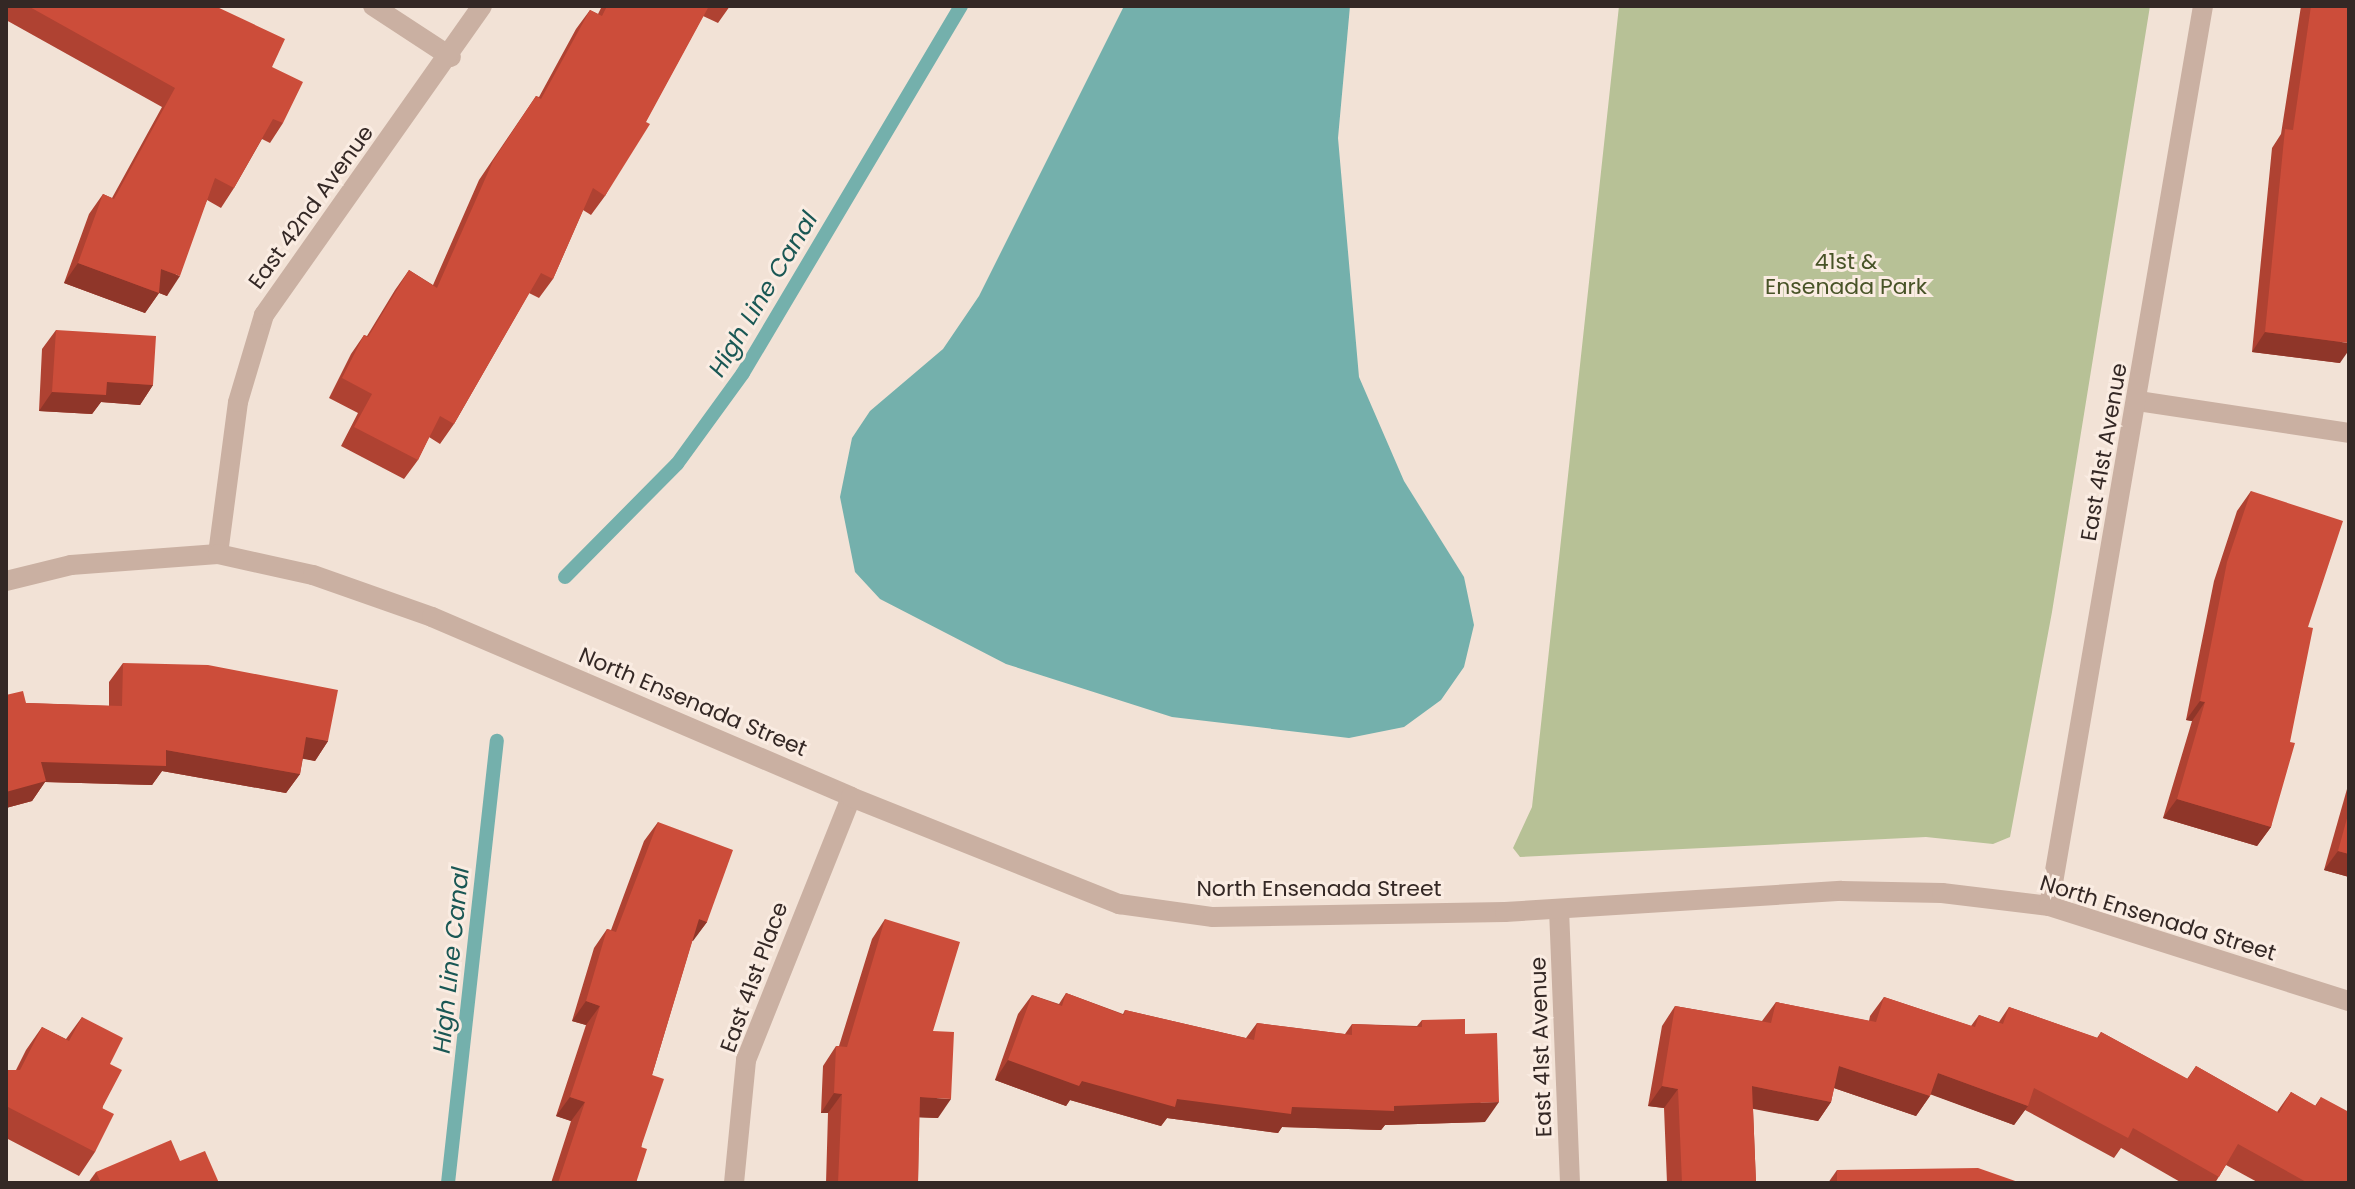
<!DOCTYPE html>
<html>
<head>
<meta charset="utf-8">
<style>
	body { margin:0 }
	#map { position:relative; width:2355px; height:1189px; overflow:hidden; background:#f2e2d6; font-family:Poppins,sans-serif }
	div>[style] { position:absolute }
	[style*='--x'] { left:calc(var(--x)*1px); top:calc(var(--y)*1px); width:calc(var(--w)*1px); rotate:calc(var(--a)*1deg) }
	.green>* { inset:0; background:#b7c196 }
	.water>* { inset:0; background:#74b0ac }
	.stream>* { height:14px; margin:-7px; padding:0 7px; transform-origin:7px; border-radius:7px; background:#74b0ac }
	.minor>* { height:20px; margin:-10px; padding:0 10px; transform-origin:10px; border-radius:10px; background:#cab0a2 }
	.tertiary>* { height:20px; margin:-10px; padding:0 10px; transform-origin:10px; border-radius:10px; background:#cab0a2 }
	.wall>* { inset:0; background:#af4232 }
	.shaded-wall>* { inset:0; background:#8f3629 }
	.building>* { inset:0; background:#cc4d3a }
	span { translate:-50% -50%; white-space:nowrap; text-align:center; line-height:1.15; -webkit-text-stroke:6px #faece2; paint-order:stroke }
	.street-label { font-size:22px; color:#342825 }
	.park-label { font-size:22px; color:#485327 }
	.water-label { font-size:24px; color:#195754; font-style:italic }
	.frame { position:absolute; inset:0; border:8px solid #342825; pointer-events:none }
</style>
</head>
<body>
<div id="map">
	<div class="green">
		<div style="clip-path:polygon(1619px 6px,2150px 6px,2052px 612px,2010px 837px,1993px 844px,1926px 837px,1520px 857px,1513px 848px,1532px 807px)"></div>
	</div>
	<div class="water">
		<div style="clip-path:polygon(1124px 6px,1350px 6px,1338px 138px,1359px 377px,1404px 481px,1464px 577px,1474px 625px,1464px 667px,1441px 700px,1404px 727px,1349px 738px,1172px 717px,1006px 664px,880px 599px,855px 572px,840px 497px,852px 438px,870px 411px,943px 349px,979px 296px)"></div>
	</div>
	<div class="stream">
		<div style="--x:565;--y:577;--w:159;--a:-45.3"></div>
		<div style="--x:677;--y:464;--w:112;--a:-54"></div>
		<div style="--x:743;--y:373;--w:427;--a:-59.3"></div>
		<div style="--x:448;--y:1183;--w:445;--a:-83.7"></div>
	</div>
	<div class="minor">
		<div style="--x:373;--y:6;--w:93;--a:33.2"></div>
		<div style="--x:2138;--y:401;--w:213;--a:8.6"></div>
		<div style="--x:218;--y:554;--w:153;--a:-82.5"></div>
		<div style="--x:238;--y:402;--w:91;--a:-73.4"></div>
		<div style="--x:264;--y:315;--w:378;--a:-54.8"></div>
		<div style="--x:2049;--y:906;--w:913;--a:-80.29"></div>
		<div style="--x:1559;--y:909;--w:274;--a:87.7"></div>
		<div style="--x:734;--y:1183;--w:124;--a:-84.4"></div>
		<div style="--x:746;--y:1060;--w:283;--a:-68.2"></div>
	</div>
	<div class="tertiary">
		<div style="--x:6;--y:581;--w:67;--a:-13.8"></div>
		<div style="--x:71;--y:565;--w:147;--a:-4.3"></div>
		<div style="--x:218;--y:554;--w:97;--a:12.5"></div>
		<div style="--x:313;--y:575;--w:126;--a:19.4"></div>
		<div style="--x:432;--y:617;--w:456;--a:23.2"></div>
		<div style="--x:851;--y:797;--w:289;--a:21.8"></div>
		<div style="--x:1119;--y:904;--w:95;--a:7.9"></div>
		<div style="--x:1213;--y:917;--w:292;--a:-1"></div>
		<div style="--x:1505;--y:912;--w:337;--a:-3.6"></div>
		<div style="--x:1841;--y:891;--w:101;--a:1.1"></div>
		<div style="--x:1942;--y:893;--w:108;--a:6.9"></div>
		<div style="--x:2049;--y:906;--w:315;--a:17.6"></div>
	</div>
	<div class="wall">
		<div style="clip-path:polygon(6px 6px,215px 6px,272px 67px,283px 123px,270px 143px,262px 139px,234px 188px,221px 208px,207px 200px,167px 296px,159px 293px,145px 313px,64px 283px,89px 214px,103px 194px,112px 198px,162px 107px,6px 20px)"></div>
		<div style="clip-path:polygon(602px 6px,730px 6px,718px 23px,703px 16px,605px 196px,591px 215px,583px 210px,553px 279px,539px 298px,529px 293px,454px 424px,440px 444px,429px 437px,418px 460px,404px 479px,341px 446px,358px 413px,329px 398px,351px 354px,364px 335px,367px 336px,395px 290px,409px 270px,433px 285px,479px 180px,536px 96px,539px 97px,576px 29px,590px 10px,598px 14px)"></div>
		<div style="clip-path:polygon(2301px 6px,2349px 6px,2340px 363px,2252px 352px,2272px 148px,2281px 134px)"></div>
		<div style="clip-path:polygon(56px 330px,153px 385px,140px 405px,101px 402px,92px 414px,39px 411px,42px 349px)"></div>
		<div style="clip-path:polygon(2251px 491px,2308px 627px,2271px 827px,2257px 846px,2163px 818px,2192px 721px,2186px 720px,2214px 581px,2237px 511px)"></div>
		<div style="clip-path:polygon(123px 663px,328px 741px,315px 761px,303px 758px,300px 774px,286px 793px,162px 771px,152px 785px,45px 782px,32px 801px,6px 808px,6px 695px,26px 703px,109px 706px,109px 682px)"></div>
		<div style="clip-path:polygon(2349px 782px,2349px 877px,2324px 870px)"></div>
		<div style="clip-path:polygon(658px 822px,707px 922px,692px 941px,652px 1075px,636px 1183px,551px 1183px,571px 1121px,556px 1116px,586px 1025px,572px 1021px,594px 948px,607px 929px,611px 930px,644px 841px)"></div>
		<div style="clip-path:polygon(885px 919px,933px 1031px,938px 1118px,919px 1117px,918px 1183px,826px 1183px,828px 1113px,821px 1113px,823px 1066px,836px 1046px,839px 1046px,872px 939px)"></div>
		<div style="clip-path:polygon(1066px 993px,1123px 1014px,1125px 1010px,1246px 1038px,1257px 1023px,1345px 1034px,1352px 1024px,1417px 1026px,1422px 1020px,1465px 1034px,1485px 1122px,1385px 1125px,1381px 1130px,1282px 1127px,1278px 1133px,1167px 1118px,1161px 1126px,1070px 1100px,1066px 1106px,995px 1080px,1018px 1014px,1032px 995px,1059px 1004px)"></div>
		<div style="clip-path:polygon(1884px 997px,1971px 1026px,1979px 1015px,1999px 1022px,2009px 1007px,2097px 1038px,2101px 1032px,2187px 1079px,2196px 1066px,2277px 1112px,2291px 1092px,2315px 1106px,2321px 1097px,2349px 1183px,2259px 1183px,2226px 1165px,2215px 1183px,2182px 1183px,2121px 1148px,2114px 1158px,2025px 1110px,2014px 1125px,1931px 1094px,1916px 1116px,1834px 1088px,1831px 1102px,1818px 1121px,1753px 1108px,1756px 1183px,1667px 1183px,1664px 1108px,1648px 1106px,1662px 1026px,1675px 1006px,1762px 1021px,1776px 1002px,1869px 1021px,1870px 1016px)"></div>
		<div style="clip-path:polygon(82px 1017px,110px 1064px,95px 1152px,79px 1176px,6px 1138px,6px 1070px,16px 1070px,26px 1050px,42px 1027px,66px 1039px)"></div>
		<div style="clip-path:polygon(180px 1161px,219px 1183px,88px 1183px,96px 1172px)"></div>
		<div style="clip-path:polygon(1837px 1170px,2021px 1183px,1828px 1183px)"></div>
	</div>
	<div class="shaded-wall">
		<div style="clip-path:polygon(78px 263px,159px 293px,145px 313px,64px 283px)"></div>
		<div style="clip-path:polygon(161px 269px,180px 276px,167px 296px,147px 288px)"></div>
		<div style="clip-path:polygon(2265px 332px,2349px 343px,2349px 350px,2340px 363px,2252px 352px)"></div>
		<div style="clip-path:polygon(107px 382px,153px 385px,140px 405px,101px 402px,92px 414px,39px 411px,52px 392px)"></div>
		<div style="clip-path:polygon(2200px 701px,2205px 702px,2192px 721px,2186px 720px)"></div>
		<div style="clip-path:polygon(306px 737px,328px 741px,315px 761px,293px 757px)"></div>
		<div style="clip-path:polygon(166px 750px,300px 774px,286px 793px,162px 771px,152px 785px,45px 782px,32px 801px,6px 808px,6px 792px,41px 762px)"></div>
		<div style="clip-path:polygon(2177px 799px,2271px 827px,2257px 846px,2163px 818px)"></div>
		<div style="clip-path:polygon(2338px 851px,2349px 854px,2349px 877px,2324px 870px)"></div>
		<div style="clip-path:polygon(699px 919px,707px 922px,693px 941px,685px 938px)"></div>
		<div style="clip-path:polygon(586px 1001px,600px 1006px,586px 1025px,572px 1021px)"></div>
		<div style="clip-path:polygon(1008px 1060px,1082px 1081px,1177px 1099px,1292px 1107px,1499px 1102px,1485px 1122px,1385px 1125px,1381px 1130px,1282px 1127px,1278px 1133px,1167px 1118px,1161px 1126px,1070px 1100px,1066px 1106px,995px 1080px)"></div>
		<div style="clip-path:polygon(1839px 1066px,1930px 1096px,1916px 1116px,1825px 1085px)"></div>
		<div style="clip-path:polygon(1938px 1073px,2028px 1106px,2014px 1125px,1924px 1092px)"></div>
		<div style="clip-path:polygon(1662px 1086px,1678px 1089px,1664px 1108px,1648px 1106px)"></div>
		<div style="clip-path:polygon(1752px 1086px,1831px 1102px,1818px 1121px,1738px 1106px)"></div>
		<div style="clip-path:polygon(834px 1093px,842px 1094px,828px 1113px,821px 1113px)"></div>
		<div style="clip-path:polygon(570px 1097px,585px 1102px,571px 1121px,556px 1116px)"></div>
		<div style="clip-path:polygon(920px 1097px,951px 1099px,938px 1118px,906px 1117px)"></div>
	</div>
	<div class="building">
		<div style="clip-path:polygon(28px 6px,215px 6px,285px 39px,272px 67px,303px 82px,283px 123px,273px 119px,234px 188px,215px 178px,180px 276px,161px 269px,159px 293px,78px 263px,103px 194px,114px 199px,175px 88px)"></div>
		<div style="clip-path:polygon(607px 6px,709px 6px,646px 122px,650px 124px,605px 196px,593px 188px,553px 279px,541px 273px,454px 424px,440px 416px,418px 460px,354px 427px,372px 394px,342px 378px,364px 335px,368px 337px,409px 270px,437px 288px,493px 161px,536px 96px,541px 99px,590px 10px,602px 16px)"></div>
		<div style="clip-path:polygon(2311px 6px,2349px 6px,2349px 343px,2265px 332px,2285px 129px,2293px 130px)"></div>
		<div style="clip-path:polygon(56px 330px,156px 336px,153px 385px,107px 382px,106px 395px,52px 392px)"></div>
		<div style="clip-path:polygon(2251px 491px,2343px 521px,2308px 627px,2313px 628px,2290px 742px,2295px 743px,2271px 827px,2177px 799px,2205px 702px,2200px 701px,2227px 562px)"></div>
		<div style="clip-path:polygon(123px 663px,208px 665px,338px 690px,328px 741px,306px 737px,300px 774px,166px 750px,166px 766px,41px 762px,46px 781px,6px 792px,6px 695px,23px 691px,26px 703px,122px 706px)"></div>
		<div style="clip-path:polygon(2349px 811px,2349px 854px,2338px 851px)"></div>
		<div style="clip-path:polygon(658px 822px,733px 850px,707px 922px,699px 919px,652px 1075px,664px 1079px,641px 1147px,647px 1149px,636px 1183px,558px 1183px,585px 1102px,570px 1097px,600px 1006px,586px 1001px,607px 929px,616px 932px)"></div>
		<div style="clip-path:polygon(885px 919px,960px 942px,933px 1031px,954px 1032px,951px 1099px,920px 1097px,918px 1183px,838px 1183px,842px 1094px,834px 1093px,836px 1046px,847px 1047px)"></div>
		<div style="clip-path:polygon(1066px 993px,1124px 1015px,1125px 1010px,1254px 1040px,1257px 1023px,1352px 1035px,1352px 1024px,1422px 1027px,1422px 1020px,1465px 1019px,1465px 1034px,1497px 1033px,1499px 1102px,1394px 1106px,1394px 1111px,1292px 1107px,1291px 1114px,1177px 1099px,1175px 1107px,1082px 1081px,1079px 1086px,1008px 1060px,1032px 995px,1062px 1006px)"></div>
		<div style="clip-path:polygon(1884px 997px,1975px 1027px,1979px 1015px,2003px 1024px,2009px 1007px,2098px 1038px,2101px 1032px,2188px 1079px,2196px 1066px,2279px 1113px,2291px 1092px,2316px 1106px,2321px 1097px,2349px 1112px,2349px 1183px,2308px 1183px,2238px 1144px,2219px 1177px,2133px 1128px,2128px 1138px,2034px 1088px,2028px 1106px,1938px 1073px,1930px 1096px,1839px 1066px,1831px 1102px,1752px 1086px,1756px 1183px,1682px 1183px,1678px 1089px,1662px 1086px,1675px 1006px,1771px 1023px,1776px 1002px,1876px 1022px)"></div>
		<div style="clip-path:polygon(82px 1017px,123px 1038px,110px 1064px,122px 1070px,102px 1108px,114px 1114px,95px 1152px,6px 1106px,6px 1070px,20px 1070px,42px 1027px,69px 1041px)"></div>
		<div style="clip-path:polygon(171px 1140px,180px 1161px,205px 1151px,219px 1183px,101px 1183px,96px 1172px)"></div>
		<div style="clip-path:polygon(1978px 1168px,2021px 1183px,1837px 1183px,1837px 1170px)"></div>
	</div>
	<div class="street-label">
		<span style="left:311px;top:207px;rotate:-54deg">East 42nd Avenue</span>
		<span style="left:2104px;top:452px;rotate:-80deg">East 41st Avenue</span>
		<span style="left:693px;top:702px;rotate:23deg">North Ensenada Street</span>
		<span style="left:1319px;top:889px">North Ensenada Street</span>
		<span style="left:2158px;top:918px;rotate:17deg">North Ensenada Street</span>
		<span style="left:754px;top:977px;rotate:-70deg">East 41st Place</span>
		<span style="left:1541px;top:1047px;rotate:-92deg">East 41st Avenue</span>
	</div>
	<div class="park-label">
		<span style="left:1846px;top:274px">41st &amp;<br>Ensenada Park</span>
	</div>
	<div class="water-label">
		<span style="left:763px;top:294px;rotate:-59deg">High Line Canal</span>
		<span style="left:451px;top:960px;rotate:-84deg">High Line Canal</span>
	</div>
	<div class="frame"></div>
</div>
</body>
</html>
